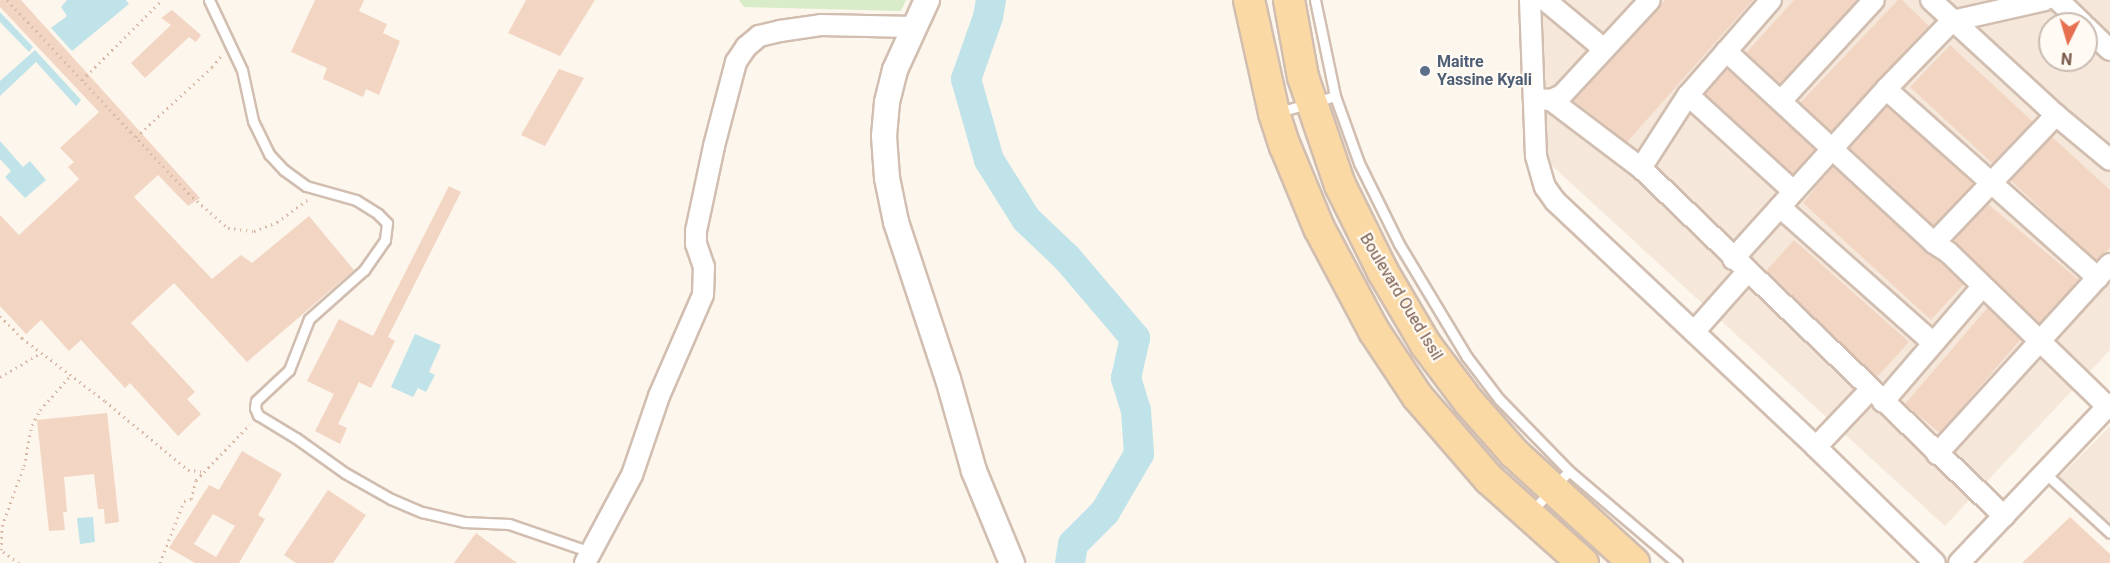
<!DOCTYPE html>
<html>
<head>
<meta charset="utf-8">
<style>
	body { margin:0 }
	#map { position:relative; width:2110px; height:563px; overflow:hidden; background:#fdf6ec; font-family:Roboto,sans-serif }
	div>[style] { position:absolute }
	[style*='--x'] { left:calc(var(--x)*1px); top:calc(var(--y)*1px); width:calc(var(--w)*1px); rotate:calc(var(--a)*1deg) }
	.residential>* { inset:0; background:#f5e8da }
	.green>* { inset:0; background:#d8ecc9 }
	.water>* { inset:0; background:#bfe3e8 }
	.river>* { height:30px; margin:-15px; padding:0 15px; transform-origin:15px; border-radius:15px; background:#bfe3e8 }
	.building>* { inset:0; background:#f3d5c3 }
	.path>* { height:3px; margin-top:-1.5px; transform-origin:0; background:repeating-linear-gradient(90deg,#d9b8a5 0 1.5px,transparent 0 6px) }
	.roads { filter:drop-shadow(2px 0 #d1beb0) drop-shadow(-2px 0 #d1beb0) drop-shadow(0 2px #d1beb0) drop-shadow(0 -2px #d1beb0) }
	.service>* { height:9px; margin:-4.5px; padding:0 4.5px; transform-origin:4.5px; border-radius:4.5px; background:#fff }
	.minor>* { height:20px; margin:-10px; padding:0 10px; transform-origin:10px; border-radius:10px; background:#fff }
	.tertiary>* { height:24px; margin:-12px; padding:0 12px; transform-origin:12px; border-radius:12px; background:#fff }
	.primary>* { height:30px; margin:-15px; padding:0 15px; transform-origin:15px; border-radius:15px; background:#fbd9a5 }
	.dots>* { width:16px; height:16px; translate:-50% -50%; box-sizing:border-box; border:3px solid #fffaf3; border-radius:50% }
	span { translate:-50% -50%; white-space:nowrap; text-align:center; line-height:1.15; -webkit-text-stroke:4.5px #fffaf3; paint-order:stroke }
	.service-label { font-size:16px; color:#4e5e75; font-weight:700 }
	.left { translate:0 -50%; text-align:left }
	.street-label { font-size:16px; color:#7a5c4d }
	.north { position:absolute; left:2038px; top:12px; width:60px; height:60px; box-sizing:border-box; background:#fffaf3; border:2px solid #cabbb1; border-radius:50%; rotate:185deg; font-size:16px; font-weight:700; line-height:24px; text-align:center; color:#7a5c4d }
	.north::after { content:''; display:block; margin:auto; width:21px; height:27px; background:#e76f51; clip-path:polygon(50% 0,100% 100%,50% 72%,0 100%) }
</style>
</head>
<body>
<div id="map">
	<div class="residential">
		<div style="clip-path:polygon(evenodd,1532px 0,2110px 0,2110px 350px,1945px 526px,1537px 152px,1532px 0,2050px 24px,2086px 24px,2086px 60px,2050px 60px,2050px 24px)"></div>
		<div style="clip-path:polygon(2110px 426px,2110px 530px,2056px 480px)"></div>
	</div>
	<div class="green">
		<div style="clip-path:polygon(739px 0,906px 0,901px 11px,744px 7px)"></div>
	</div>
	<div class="water">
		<div style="clip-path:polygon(67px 0,126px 0,129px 4px,72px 51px,51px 28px,67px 16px,61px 7px)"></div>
		<div style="clip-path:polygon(0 12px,33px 47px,29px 52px,0 22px)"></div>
		<div style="clip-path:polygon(35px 50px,81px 100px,76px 106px,36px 62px,0 96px,0 81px)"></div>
		<div style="clip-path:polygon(0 141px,23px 167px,30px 161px,46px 180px,25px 198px,5px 177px,11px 171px,0 159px)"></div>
		<div style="clip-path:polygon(415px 334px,441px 345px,429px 372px,435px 375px,426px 392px,418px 388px,413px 397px,391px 387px)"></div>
		<div style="clip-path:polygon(93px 517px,95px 542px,80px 544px,77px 518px)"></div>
	</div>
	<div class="river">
		<div style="--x:991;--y:0;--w:17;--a:100"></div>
		<div style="--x:988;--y:17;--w:66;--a:109.5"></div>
		<div style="--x:966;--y:79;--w:84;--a:74.1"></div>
		<div style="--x:989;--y:160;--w:70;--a:57.9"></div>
		<div style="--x:1026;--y:219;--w:57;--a:43.6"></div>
		<div style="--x:1067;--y:258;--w:105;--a:49.6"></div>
		<div style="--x:1135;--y:338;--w:41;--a:102.7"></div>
		<div style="--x:1126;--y:378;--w:34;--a:73"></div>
		<div style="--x:1136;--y:410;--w:44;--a:86.1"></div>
		<div style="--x:1139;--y:454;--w:67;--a:120.4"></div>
		<div style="--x:1105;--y:512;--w:45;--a:135"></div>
		<div style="--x:1073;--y:544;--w:19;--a:99"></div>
	</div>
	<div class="building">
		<div style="clip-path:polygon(0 0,21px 0,200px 198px,188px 206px,158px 175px,134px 197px,212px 279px,241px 255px,252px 263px,309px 216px,354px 270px,247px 362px,174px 283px,131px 323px,195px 392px,187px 399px,201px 414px,178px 436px,130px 383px,125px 388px,81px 340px,69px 351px,41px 320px,26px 334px,0 306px,0 215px,19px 235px,79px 179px,68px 167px,74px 162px,60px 148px,99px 112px,0 7px)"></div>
		<div style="clip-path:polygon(315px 0,364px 0,359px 11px,387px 24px,383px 33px,400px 41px,379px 95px,366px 89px,363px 97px,323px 79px,327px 68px,291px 52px)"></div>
		<div style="clip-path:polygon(526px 0,595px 0,560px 56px,508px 33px)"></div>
		<div style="clip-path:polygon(1665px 0,1753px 0,1627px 142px,1574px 101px)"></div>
		<div style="clip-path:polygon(1794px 0,1858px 0,1780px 84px,1746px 53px)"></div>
		<div style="clip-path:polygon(1898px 0,1902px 0,1930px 27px,1831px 132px,1800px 103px)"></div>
		<div style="clip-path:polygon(172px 10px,201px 35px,196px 42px,189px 37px,145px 78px,131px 63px,171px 25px,161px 18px)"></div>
		<div style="clip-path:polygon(1950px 45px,2033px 122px,1993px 164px,1910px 87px)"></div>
		<div style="clip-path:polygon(1727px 68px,1815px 150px,1793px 175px,1705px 94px)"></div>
		<div style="clip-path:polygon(559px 69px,584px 78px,545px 146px,521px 135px)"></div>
		<div style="clip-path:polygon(1887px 106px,1974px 184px,1933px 226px,1849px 148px)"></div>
		<div style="clip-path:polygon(2052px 137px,2110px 190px,2110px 248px,2097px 261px,2010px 180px)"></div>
		<div style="clip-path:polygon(1833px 166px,1964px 284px,1931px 320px,1803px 203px)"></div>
		<div style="clip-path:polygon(449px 186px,461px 192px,388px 337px,395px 341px,371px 388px,359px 382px,338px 424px,347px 428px,340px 444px,315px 431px,334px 394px,307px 381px,339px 319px,373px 336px)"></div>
		<div style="clip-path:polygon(1988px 204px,2079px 280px,2039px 324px,1953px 241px)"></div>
		<div style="clip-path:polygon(1794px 240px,1909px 342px,1877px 377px,1766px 271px)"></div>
		<div style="clip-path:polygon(1988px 307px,2021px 339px,1940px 433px,1905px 404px)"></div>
		<div style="clip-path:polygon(107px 413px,119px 522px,105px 524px,104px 509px,98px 509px,94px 474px,64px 477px,67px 512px,63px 512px,65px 530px,49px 531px,37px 420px)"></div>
		<div style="clip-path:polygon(evenodd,242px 451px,282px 474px,258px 515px,265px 519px,239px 563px,195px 563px,169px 548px,209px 485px,219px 490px,242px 451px,213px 514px,235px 526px,216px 557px,194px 544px,213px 514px)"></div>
		<div style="clip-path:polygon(328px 490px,366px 515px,333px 563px,296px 563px,284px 555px)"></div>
		<div style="clip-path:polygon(2070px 517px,2110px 554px,2110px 563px,2022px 563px)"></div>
		<div style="clip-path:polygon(476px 533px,517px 563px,454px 563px)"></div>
	</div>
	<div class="path">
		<div style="--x:7;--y:0;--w:265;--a:46.8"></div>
		<div style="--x:188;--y:193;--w:53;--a:41.2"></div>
		<div style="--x:228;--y:228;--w:26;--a:7"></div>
		<div style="--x:254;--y:231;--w:25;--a:-21"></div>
		<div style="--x:277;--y:222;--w:39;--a:-36"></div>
		<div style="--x:82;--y:80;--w:113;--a:-45"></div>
		<div style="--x:136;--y:137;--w:103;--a:-42.6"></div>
		<div style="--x:212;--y:67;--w:16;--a:-50"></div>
		<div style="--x:0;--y:316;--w:31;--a:45"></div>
		<div style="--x:22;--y:338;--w:104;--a:37.2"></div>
		<div style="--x:105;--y:401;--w:108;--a:39.7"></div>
		<div style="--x:188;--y:470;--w:16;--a:7"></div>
		<div style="--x:204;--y:472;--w:66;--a:-46.2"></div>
		<div style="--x:0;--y:377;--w:48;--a:-30.3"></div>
		<div style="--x:19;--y:563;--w:22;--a:-144"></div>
		<div style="--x:1;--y:550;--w:24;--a:-88"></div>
		<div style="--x:2;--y:526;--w:64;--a:-69.9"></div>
		<div style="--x:24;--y:466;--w:42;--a:-79"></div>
		<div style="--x:32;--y:425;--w:17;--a:-62"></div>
		<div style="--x:40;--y:410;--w:47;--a:-48.5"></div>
		<div style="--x:160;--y:563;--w:66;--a:-68.8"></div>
		<div style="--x:184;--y:501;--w:7;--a:-16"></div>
		<div style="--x:191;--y:499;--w:20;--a:-75"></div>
		<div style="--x:196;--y:480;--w:11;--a:-45"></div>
	</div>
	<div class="roads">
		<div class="service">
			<div style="--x:209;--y:0;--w:77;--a:64.8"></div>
			<div style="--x:242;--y:70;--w:52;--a:77.8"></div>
			<div style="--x:253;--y:121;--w:37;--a:64"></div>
			<div style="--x:269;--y:154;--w:22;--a:47"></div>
			<div style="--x:284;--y:170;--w:27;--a:36"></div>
			<div style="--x:306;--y:186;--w:52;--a:15.6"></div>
			<div style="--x:356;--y:200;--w:26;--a:32"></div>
			<div style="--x:378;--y:214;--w:13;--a:45"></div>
			<div style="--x:387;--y:223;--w:17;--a:97"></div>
			<div style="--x:385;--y:240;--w:37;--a:125"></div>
			<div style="--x:364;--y:270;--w:74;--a:138.3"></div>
			<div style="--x:309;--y:319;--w:55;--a:111.4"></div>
			<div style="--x:289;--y:370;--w:45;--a:136.8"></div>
			<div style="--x:256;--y:401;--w:7;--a:98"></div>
			<div style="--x:255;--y:408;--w:8;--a:67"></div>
			<div style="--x:258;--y:415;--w:44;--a:31.2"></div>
			<div style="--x:296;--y:438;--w:60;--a:35.5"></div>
			<div style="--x:345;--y:473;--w:53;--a:29.5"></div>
			<div style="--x:391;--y:499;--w:34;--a:23"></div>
			<div style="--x:422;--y:512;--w:43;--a:13.4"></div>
			<div style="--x:464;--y:522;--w:45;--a:2.5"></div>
			<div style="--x:509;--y:524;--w:87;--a:18.9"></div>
			<div style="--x:1315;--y:0;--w:98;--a:78.2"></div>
			<div style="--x:1335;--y:96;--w:71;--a:70.3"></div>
			<div style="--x:1359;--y:163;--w:90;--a:63.7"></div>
			<div style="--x:1399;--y:244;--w:132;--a:59"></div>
			<div style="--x:1467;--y:357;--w:53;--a:52.7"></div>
			<div style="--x:1499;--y:399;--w:100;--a:45.8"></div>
			<div style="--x:1569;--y:471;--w:142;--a:40.4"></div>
			<div style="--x:1279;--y:112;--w:58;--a:-15.9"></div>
			<div style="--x:2045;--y:473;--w:88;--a:42.7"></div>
			<div style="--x:1531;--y:512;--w:56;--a:-47.2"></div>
		</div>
		<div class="minor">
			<div style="--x:1530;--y:0;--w:156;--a:87.8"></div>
			<div style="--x:1536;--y:156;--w:32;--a:74"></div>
			<div style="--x:1545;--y:187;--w:17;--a:54"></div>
			<div style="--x:1555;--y:201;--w:359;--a:43.3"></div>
			<div style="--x:1816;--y:447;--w:166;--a:44.3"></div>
			<div style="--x:1545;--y:0;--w:77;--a:39.7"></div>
			<div style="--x:1771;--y:0;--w:126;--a:131.1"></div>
			<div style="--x:1688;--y:95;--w:87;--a:122.8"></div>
			<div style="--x:1641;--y:168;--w:503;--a:43.79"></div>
			<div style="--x:1931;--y:0;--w:170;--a:42.6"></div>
			<div style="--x:2056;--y:115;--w:70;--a:39.8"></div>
			<div style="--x:2058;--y:0;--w:35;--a:44"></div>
			<div style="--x:2086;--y:27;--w:33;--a:44"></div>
			<div style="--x:1726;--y:51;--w:283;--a:42.7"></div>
			<div style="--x:1934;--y:243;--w:17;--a:33"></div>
			<div style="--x:1948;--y:252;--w:221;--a:44.1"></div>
			<div style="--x:1886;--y:89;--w:284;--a:41.7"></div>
			<div style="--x:1688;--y:95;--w:142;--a:42.4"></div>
			<div style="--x:1534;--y:99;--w:17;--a:3"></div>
			<div style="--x:1551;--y:100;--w:12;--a:-24"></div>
			<div style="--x:1562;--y:95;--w:129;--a:-47.2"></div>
			<div style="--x:1551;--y:100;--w:113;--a:37.1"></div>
			<div style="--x:1781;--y:101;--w:137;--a:-47.4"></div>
			<div style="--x:1780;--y:207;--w:203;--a:41.6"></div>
			<div style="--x:1934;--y:243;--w:177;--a:-46.4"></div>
			<div style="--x:1733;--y:259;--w:229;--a:-48"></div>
			<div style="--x:1886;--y:89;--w:95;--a:-45.9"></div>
			<div style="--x:1952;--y:21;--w:95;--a:-12.7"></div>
			<div style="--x:1694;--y:332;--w:80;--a:-48.5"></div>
			<div style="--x:1883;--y:402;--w:152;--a:-49.3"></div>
			<div style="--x:1816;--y:447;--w:79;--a:-46.5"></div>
			<div style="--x:1937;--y:454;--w:257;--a:-47.7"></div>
			<div style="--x:585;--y:563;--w:100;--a:-61.9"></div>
			<div style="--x:632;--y:475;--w:83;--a:-71.1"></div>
			<div style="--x:659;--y:396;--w:110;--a:-66.5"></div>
			<div style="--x:703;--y:295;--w:28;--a:-88"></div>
			<div style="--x:704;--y:267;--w:24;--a:-109"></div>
			<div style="--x:696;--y:244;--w:13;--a:-90"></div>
			<div style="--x:696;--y:231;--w:87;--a:-78"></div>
			<div style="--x:714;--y:146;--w:87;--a:-75.3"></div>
			<div style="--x:736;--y:62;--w:18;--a:-56"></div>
			<div style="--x:746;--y:47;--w:17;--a:-40"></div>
			<div style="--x:759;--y:36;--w:22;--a:-13"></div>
			<div style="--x:780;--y:31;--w:41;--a:-8.3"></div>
			<div style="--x:821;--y:25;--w:92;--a:1.2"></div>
			<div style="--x:1959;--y:563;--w:219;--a:-46.5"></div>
		</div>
		<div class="tertiary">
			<div style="--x:927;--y:0;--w:77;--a:114.6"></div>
			<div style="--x:895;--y:70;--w:33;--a:104"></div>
			<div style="--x:887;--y:102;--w:34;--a:95"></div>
			<div style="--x:884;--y:136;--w:42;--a:85.9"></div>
			<div style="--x:887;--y:178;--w:45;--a:78.4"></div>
			<div style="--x:896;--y:222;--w:165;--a:71.7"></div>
			<div style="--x:948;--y:379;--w:96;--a:74.2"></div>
			<div style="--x:974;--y:471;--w:100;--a:67.6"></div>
		</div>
		<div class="primary">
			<div style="--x:1249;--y:0;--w:116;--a:77.5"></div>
			<div style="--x:1274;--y:113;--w:35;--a:72"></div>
			<div style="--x:1285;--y:146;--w:89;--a:67.5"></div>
			<div style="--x:1319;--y:228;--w:117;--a:61.9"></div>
			<div style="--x:1374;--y:331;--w:78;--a:56.5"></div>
			<div style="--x:1417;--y:396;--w:110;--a:49.1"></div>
			<div style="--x:1489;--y:479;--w:126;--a:41.8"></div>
			<div style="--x:1289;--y:0;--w:78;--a:79.7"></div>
			<div style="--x:1303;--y:77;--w:114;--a:71.1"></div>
			<div style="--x:1340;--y:185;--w:97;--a:63.7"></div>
			<div style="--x:1383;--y:272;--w:85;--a:59.5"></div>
			<div style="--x:1426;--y:345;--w:71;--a:53"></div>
			<div style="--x:1469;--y:402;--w:68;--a:48.6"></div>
			<div style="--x:1514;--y:453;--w:163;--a:42.5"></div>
		</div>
	</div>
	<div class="dots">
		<div style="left:1425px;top:71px;background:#5c6f8a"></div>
	</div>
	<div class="service-label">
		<span class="left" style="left:1437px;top:71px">Maitre<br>Yassine Kyali</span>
	</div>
	<div class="street-label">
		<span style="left:1401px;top:297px;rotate:59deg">Boulevard Oued Issil</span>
	</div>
	<div class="north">N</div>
</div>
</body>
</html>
